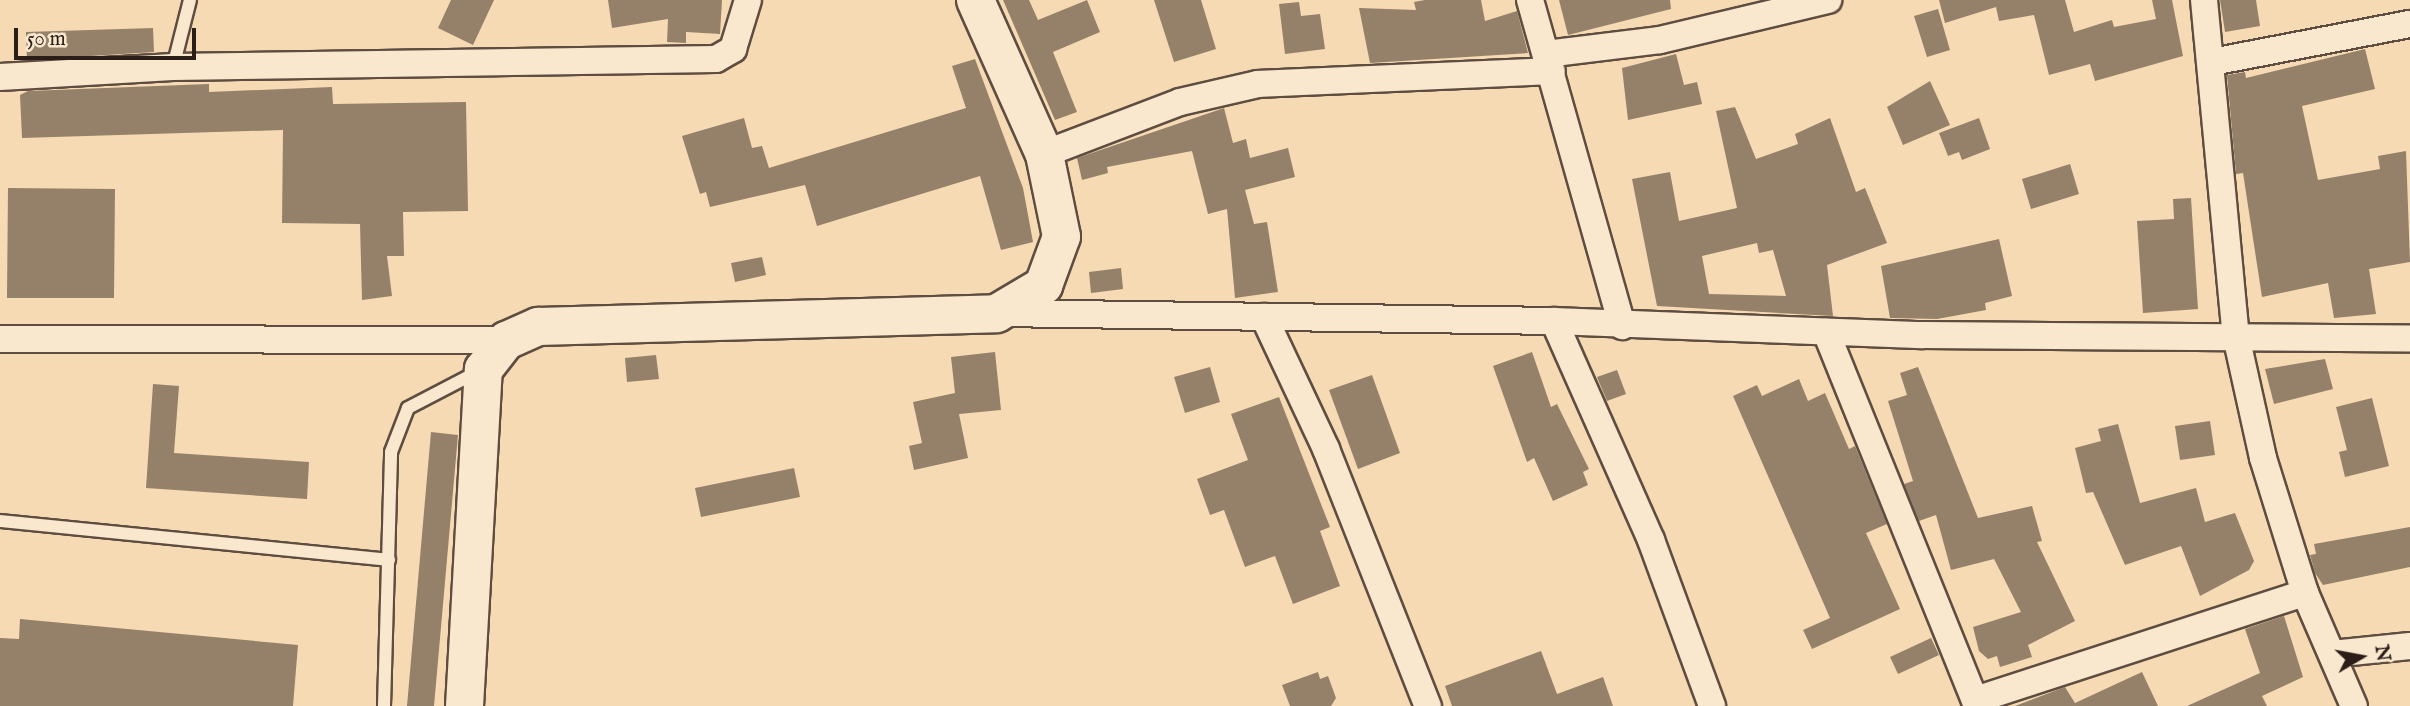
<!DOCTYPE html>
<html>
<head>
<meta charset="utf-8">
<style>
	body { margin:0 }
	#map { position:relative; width:2410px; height:706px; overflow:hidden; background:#f6dab3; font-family:"IM FELL English",serif }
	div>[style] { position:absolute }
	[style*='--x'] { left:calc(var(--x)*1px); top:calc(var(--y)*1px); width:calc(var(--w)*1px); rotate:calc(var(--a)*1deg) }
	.building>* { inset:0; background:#958069 }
	.roads { filter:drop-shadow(2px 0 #5e4d40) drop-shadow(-2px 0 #5e4d40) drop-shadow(0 2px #5e4d40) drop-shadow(0 -2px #5e4d40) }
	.lane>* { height:12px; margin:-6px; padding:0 6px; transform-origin:6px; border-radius:6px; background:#f9e7ce }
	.street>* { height:26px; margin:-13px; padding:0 13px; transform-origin:13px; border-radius:13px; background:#f9e7ce }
	.secondary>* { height:37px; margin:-18.5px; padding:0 18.5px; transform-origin:18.5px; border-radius:18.5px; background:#f9e7ce }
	span { translate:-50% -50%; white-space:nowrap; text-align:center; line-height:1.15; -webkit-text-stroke:5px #f9e7ce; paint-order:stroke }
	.north { position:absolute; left:2326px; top:622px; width:70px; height:70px; -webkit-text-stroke:5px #f9e7ce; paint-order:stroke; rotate:80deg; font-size:19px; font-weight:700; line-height:28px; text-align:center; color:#2b1e19 }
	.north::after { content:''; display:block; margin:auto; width:24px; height:32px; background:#2b1e19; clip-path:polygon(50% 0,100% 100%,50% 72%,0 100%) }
	.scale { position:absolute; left:14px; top:28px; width:182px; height:32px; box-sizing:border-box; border:4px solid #2b1e19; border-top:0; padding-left:9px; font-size:21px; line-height:24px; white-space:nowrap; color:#2b1e19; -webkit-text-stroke:5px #f9e7ce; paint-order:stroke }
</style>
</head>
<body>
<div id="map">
	<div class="building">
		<div style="clip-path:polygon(451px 0,494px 0,473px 45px,438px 28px)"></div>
		<div style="clip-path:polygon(608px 0,722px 0,720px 34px,686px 32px,686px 43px,667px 42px,668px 19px,612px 28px)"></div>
		<div style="clip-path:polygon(1003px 0,1029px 0,1038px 20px,1087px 0,1100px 32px,1053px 52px,1077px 112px,1055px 120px)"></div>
		<div style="clip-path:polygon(1154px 0,1201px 0,1216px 49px,1174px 62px)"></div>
		<div style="clip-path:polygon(1425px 0,1481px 0,1485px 21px,1517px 11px,1528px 53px,1370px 63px,1359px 8px,1416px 10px,1414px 2px)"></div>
		<div style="clip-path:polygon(1559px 0,1670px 0,1671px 9px,1568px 35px)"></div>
		<div style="clip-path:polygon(1939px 0,2065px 0,2074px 32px,2112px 20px,2114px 27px,2156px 19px,2152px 0,2172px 0,2183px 56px,2095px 81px,2090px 64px,2049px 75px,2034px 15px,1999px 21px,1996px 7px,1945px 23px)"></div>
		<div style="clip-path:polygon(2220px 0,2256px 0,2260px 26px,2225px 32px)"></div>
		<div style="clip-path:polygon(1299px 2px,1301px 16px,1320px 14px,1325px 49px,1285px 54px,1279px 4px)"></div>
		<div style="clip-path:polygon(1938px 9px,1950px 50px,1927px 57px,1914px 16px)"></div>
		<div style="clip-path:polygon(153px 28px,154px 52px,27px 60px,26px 32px)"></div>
		<div style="clip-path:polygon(2365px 49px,2375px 89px,2302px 106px,2318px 180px,2380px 169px,2378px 156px,2406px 151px,2410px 262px,2369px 269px,2376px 314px,2334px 318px,2328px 283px,2262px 297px,2243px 173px,2236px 174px,2227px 75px,2245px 72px,2246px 78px)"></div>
		<div style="clip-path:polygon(1676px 54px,1684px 85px,1697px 82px,1702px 104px,1628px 120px,1622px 68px)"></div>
		<div style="clip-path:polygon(975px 59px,1023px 188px,1033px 242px,1001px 250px,980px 176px,817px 226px,805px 185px,710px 207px,706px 192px,700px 194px,682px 136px,744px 118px,752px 148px,762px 146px,769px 168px,966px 108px,952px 66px)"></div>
		<div style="clip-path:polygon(1930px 81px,1950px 125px,1903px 145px,1887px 107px)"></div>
		<div style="clip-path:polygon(209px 84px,209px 92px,332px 87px,333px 104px,466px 102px,468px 211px,403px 212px,404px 256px,387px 256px,392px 296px,362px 300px,360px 224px,282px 223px,283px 130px,22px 138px,20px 95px,28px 91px)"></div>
		<div style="clip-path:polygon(evenodd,1735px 107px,1756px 159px,1798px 144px,1795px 134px,1830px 118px,1856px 192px,1865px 188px,1887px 243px,1827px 265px,1833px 316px,1657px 306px,1632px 179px,1670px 172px,1679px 221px,1737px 208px,1716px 111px,1735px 107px,1757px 243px,1759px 253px,1773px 250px,1786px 296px,1709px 294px,1702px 256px,1757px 243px)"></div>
		<div style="clip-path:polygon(1224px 108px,1233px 143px,1246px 139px,1250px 158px,1288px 148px,1295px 177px,1245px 190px,1254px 224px,1267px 222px,1278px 292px,1235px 298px,1227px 209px,1208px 214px,1192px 151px,1107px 167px,1108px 173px,1082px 180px,1077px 158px)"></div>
		<div style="clip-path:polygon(1979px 118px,1990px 149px,1962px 160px,1959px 152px,1948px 156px,1939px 133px)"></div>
		<div style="clip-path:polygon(2070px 164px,2079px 194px,2031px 209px,2022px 179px)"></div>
		<div style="clip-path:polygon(8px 188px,115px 189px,114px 298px,7px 298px)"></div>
		<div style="clip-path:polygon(2191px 198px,2198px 309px,2143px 313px,2137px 221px,2174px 219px,2173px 199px)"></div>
		<div style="clip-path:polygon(1999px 239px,2012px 296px,1985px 303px,1986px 310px,1937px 319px,1890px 318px,1881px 266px)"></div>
		<div style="clip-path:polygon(762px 257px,766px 275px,735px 282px,731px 263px)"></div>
		<div style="clip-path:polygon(1121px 268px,1123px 289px,1091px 293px,1089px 272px)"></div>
		<div style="clip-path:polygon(995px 352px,1001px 410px,959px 414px,968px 458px,914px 470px,909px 446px,922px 443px,913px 402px,955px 393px,951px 357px)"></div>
		<div style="clip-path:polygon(1532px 352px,1551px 407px,1557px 404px,1589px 469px,1583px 472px,1588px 485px,1553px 501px,1534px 458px,1527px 462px,1493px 366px)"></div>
		<div style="clip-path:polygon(656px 355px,659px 379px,627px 382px,625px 358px)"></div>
		<div style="clip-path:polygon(2325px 359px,2333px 389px,2274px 404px,2265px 369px)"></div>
		<div style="clip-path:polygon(1210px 367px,1220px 402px,1185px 413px,1174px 377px)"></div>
		<div style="clip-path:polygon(1918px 367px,1978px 518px,2032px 506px,2042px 541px,2037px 542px,2075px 621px,2028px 645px,2032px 657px,2000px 667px,1997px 656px,1988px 659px,1979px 651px,1973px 627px,2021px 612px,1994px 559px,1951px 570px,1936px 515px,1919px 521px,1904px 484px,1913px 481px,1888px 401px,1907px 395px,1900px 373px)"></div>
		<div style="clip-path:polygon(1617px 370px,1626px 394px,1607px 401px,1597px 377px)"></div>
		<div style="clip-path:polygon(1372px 375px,1400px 453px,1358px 469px,1329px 390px)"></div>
		<div style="clip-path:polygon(1799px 379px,1808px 401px,1825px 393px,1849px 449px,1855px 446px,1887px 524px,1866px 533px,1900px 609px,1812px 649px,1803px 630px,1830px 618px,1733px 396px,1757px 385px,1762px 396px)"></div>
		<div style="clip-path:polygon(153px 384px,179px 386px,174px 453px,309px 462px,307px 499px,146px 488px)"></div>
		<div style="clip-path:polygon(1279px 397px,1330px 527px,1320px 531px,1340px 586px,1293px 604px,1275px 556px,1245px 567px,1224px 510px,1210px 515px,1197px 479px,1248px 460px,1231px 414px)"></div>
		<div style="clip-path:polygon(2372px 398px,2389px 466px,2345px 477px,2339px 452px,2347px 450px,2336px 407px)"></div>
		<div style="clip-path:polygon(2210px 421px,2215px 455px,2180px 460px,2175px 426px)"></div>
		<div style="clip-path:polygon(2118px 424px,2140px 503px,2196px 488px,2205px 522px,2235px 513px,2254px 561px,2249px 570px,2200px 596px,2181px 546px,2125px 565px,2093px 492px,2086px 493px,2075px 448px,2101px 441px,2098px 429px)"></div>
		<div style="clip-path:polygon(431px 432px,458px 435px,434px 706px,407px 706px)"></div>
		<div style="clip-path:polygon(794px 468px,800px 497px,701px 517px,695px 488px)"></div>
		<div style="clip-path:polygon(2410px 527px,2410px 567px,2323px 585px,2315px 573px,2310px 555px,2316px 554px,2314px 544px)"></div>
		<div style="clip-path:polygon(2284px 616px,2303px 677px,2262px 696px,2267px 706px,2187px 706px,2260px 673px,2245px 629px)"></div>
		<div style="clip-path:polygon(20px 619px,298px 645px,293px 706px,0 706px,0 638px,19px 639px)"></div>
		<div style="clip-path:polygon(1931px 638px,1939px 655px,1898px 674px,1890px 657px)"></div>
		<div style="clip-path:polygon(1541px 651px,1557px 694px,1603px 677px,1613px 706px,1452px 706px,1445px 686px)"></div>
		<div style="clip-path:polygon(1318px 672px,1320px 679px,1328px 676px,1336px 698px,1331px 706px,1290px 706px,1282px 685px)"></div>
		<div style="clip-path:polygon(2142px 672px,2158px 706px,2015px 706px,2065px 687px,2075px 703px)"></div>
	</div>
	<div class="roads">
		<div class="lane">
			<div style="--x:173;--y:67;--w:69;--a:-75.8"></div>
			<div style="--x:0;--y:521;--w:391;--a:5.7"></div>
			<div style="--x:384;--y:706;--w:254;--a:-88.4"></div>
			<div style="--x:391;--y:452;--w:47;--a:-68.9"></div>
			<div style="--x:408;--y:408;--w:80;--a:-27.5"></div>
		</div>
		<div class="street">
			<div style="--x:1530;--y:0;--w:339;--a:74.2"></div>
			<div style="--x:2204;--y:0;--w:338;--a:84.6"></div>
			<div style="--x:2236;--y:336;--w:125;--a:77.5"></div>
			<div style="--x:2263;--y:458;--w:141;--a:72.7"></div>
			<div style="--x:2305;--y:593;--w:123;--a:66.6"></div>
			<div style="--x:1546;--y:54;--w:115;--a:-7"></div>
			<div style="--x:1660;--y:40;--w:173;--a:-13.4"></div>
			<div style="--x:2212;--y:62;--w:202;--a:-10.9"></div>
			<div style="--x:0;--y:77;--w:173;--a:-3.3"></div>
			<div style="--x:173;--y:67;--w:543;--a:-0.84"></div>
			<div style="--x:716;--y:59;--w:20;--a:-30"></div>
			<div style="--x:733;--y:49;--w:51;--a:-73"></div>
			<div style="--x:1044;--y:154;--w:146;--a:-20.9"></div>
			<div style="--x:1180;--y:102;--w:80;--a:-13"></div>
			<div style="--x:1258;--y:84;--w:294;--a:-2.5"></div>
			<div style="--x:998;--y:313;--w:556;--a:0.82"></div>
			<div style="--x:1554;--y:321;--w:369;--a:2.2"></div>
			<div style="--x:1923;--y:335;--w:487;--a:0.4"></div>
			<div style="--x:1264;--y:317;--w:146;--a:64.8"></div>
			<div style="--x:1326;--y:449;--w:277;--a:68.4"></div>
			<div style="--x:1554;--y:321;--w:240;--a:66.1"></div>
			<div style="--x:1651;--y:540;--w:177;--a:69.8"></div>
			<div style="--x:1826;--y:332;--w:403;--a:68"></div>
			<div style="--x:0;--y:339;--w:506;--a:0.11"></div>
			<div style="--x:2332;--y:654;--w:78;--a:-5.9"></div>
			<div style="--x:1975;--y:700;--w:347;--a:-18"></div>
		</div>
		<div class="secondary">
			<div style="--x:464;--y:706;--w:338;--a:-86.8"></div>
			<div style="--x:483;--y:369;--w:37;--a:-52"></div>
			<div style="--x:506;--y:340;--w:35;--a:-24"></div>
			<div style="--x:538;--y:326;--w:458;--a:-1.6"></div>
			<div style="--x:996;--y:313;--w:55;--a:-30.8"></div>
			<div style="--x:1043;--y:285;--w:52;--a:-69.8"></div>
			<div style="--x:1061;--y:236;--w:84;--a:-101.7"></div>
			<div style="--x:1044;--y:154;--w:169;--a:-114.1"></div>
		</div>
	</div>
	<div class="north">N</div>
	<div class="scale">50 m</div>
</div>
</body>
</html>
